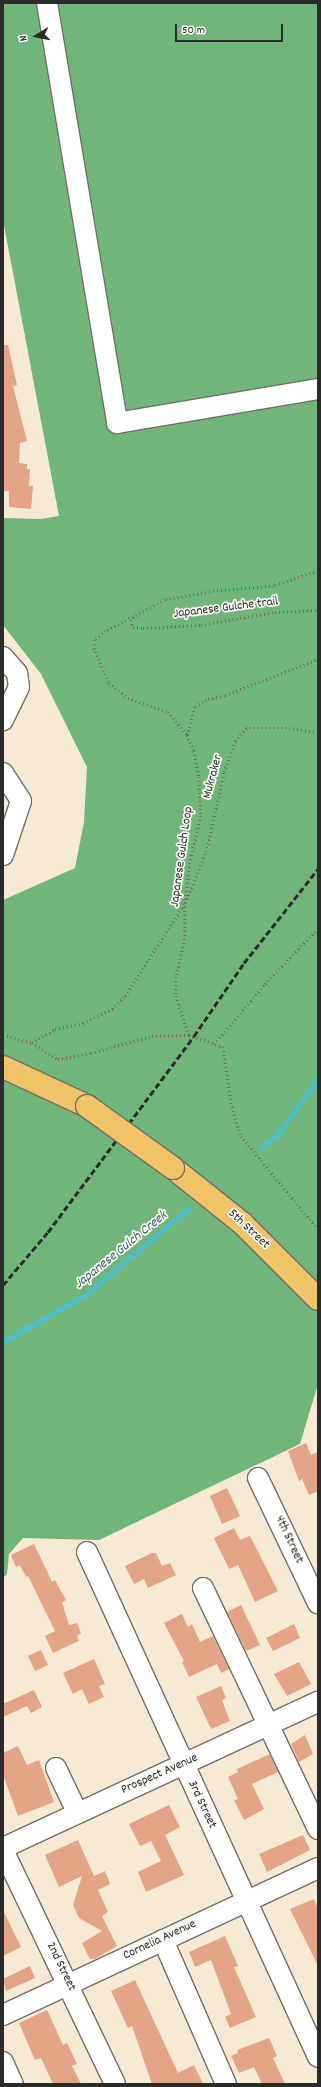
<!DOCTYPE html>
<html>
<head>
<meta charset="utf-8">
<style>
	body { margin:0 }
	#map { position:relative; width:321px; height:2087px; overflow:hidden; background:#f6ead5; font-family:Dekko,sans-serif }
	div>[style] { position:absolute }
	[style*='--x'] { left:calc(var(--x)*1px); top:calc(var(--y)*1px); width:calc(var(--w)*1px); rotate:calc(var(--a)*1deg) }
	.forest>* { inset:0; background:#70b67b }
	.stream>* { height:4.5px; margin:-2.25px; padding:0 2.25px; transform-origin:2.25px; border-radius:2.25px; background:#4fbdc5 }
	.building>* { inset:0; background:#e4a486 }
	.path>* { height:2.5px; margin-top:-1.25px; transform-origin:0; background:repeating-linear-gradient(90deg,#726e66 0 1px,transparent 0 4px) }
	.roads { filter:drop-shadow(1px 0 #726e66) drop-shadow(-1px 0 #726e66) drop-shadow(0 1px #726e66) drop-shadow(0 -1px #726e66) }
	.minor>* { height:20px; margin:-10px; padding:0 10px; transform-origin:10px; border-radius:10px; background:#fff }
	.major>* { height:22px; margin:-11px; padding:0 11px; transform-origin:11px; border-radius:11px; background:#f1c369 }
	.rail>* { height:3px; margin-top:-1.5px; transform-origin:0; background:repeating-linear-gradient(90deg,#2b2b2b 0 6px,transparent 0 9px) }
	.bridges { filter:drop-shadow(1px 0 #726e66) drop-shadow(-1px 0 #726e66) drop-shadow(0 1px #726e66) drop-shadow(0 -1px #726e66) }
	.major-bridge>* { height:22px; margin:-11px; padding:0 11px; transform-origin:11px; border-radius:11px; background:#f1c369 }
	span { translate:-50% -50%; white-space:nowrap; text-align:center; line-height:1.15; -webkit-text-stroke:3.5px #fdfcf7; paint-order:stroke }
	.street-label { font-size:13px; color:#2b2b2b }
	.water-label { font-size:14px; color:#385e61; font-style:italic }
	.frame { position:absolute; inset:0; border:4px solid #2b2b2b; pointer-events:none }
	.north { position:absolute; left:16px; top:16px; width:40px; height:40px; -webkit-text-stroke:3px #fdfcf7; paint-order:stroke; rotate:260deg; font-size:11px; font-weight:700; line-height:16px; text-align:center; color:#2b2b2b }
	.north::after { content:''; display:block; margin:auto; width:14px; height:18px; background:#2b2b2b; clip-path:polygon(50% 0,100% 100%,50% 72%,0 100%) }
	.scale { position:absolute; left:175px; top:24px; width:108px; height:18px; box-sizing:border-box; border:2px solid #2b2b2b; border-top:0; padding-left:5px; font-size:12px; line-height:14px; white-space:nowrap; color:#2b2b2b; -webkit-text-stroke:3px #fdfcf7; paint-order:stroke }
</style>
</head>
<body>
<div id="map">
	<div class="forest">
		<div style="clip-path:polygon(3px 3px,318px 3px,318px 1384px,300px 1444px,99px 1540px,23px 1538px,9px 1554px,7px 1574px,3px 1578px,3px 900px,75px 868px,84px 822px,87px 767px,41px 674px,3px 625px,3px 518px,41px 519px,59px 516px,3px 220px)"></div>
	</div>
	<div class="stream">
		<div style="--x:261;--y:1148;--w:22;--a:-39"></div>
		<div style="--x:278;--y:1134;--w:68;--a:-54"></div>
		<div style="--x:3;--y:1342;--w:97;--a:-29.7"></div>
		<div style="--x:87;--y:1294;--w:133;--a:-40.1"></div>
	</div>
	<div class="building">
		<div style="clip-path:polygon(3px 345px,8px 345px,17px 385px,13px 386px,27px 441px,20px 443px,19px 463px,27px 464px,27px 469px,30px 469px,29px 486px,33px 486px,31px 509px,9px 507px,9px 491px,4px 491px)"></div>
		<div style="clip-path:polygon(306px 1443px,311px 1455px,318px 1452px,318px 1491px,309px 1495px,302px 1479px,299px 1481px,288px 1451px)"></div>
		<div style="clip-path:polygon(227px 1488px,240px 1516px,222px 1524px,210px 1496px)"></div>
		<div style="clip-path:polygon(234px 1528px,240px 1540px,250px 1536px,278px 1591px,255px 1602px,238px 1565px,229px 1569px,214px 1538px)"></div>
		<div style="clip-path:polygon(34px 1544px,52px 1582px,55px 1580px,66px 1600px,62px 1602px,69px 1625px,77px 1623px,81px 1633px,77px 1636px,79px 1641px,53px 1653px,45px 1636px,55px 1631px,28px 1576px,26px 1577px,20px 1565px,16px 1567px,11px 1555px)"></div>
		<div style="clip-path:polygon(152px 1553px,156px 1553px,162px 1566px,170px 1563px,176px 1575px,148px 1588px,144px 1579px,134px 1584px,125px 1566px)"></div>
		<div style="clip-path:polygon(241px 1605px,260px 1645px,246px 1651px,227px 1612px)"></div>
		<div style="clip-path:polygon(182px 1614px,188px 1627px,192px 1624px,200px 1642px,213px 1636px,229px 1669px,221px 1673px,217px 1664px,189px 1677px,182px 1662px,184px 1661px,164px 1623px)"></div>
		<div style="clip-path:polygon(294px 1624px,300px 1638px,273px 1651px,266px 1638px)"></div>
		<div style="clip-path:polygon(41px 1650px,48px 1665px,35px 1671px,28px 1656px)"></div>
		<div style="clip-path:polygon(94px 1659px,105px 1684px,99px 1686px,104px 1697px,89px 1704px,82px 1689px,73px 1694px,63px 1673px)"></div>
		<div style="clip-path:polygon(299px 1662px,311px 1684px,287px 1696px,274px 1674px)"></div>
		<div style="clip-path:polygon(221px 1686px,226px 1698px,222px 1700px,230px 1721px,211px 1729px,196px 1697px)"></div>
		<div style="clip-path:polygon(34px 1690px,42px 1707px,31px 1713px,27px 1706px,3px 1717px,3px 1704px)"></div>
		<div style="clip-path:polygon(305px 1735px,313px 1754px,299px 1762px,291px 1744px)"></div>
		<div style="clip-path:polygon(18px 1746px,27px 1765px,39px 1760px,54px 1802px,18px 1816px,3px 1775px,3px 1753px)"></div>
		<div style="clip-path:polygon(270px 1754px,278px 1772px,252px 1784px,264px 1809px,244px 1820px,234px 1800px,238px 1799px,228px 1777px,238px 1772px,237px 1769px)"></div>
		<div style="clip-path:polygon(169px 1805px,180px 1827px,165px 1835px,184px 1875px,146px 1892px,138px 1872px,161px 1861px,151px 1841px,140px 1846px,129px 1824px)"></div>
		<div style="clip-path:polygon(303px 1835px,310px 1850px,267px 1872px,259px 1854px)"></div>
		<div style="clip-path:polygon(78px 1840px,94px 1876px,105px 1871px,110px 1884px,98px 1890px,108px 1912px,102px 1916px,117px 1946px,95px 1959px,90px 1959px,82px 1943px,102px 1931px,79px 1918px,73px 1905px,82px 1876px,59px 1887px,45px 1855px)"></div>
		<div style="clip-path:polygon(314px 1899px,318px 1909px,318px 1966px,290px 1909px)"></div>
		<div style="clip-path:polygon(3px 1910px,21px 1947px,3px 1956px)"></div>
		<div style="clip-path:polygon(225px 1936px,238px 1966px,234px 1967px,256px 2017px,230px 2028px,225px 2017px,231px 2014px,211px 1960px,195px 1967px,189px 1952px)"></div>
		<div style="clip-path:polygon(30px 1966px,35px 1978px,6px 1991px,3px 1979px)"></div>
		<div style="clip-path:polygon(135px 1980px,178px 2073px,194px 2065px,203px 2084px,152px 2084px,132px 2026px,128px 2028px,111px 1991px)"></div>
		<div style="clip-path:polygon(47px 2010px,63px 2045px,67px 2043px,77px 2064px,72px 2066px,81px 2084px,53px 2084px,41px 2058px,35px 2060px,19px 2023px)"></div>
		<div style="clip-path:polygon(269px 2038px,277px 2056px,273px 2058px,285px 2084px,262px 2084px,254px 2067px,239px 2073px,231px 2056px,238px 2053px,237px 2050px)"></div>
	</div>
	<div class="path">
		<div style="--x:318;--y:571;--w:46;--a:161.2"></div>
		<div style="--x:274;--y:586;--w:60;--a:175.2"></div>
		<div style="--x:214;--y:591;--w:50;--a:169.6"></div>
		<div style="--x:165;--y:600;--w:67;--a:152.3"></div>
		<div style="--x:106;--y:631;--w:14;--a:141"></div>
		<div style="--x:95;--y:640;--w:8;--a:97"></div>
		<div style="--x:94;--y:648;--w:38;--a:67"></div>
		<div style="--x:109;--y:683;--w:24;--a:38"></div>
		<div style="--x:128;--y:698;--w:42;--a:19.3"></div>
		<div style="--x:168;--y:712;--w:30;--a:50"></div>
		<div style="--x:187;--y:735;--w:17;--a:66"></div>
		<div style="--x:194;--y:751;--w:26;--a:79"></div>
		<div style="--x:199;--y:777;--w:39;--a:87"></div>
		<div style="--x:201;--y:816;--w:48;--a:103.2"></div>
		<div style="--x:190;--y:863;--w:40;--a:97.1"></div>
		<div style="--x:185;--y:903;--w:36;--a:90"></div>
		<div style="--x:185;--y:939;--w:39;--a:103"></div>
		<div style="--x:176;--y:977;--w:19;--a:90"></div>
		<div style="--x:176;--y:996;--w:41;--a:71.6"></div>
		<div style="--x:189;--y:1035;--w:36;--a:19"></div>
		<div style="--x:223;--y:1047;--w:61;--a:81.5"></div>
		<div style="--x:232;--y:1107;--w:30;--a:73"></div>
		<div style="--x:241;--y:1136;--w:121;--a:50.4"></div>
		<div style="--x:137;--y:615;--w:8;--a:140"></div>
		<div style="--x:131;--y:620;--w:7;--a:74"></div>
		<div style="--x:133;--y:627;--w:10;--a:6"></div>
		<div style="--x:143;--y:628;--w:58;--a:-3"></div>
		<div style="--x:201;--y:625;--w:75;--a:-10"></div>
		<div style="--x:275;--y:612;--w:43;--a:-2.7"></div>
		<div style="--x:187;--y:735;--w:30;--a:-75"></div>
		<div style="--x:195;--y:706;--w:15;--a:-28"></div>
		<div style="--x:208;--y:699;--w:17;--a:-13"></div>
		<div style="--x:225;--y:695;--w:100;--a:-21.2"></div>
		<div style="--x:3;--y:1035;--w:30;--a:15"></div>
		<div style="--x:32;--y:1043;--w:27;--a:-31"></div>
		<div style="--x:55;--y:1029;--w:29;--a:-12"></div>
		<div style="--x:83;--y:1023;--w:32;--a:-26"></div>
		<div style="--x:112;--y:1009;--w:18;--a:-45"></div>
		<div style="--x:125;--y:996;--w:111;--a:-57.2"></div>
		<div style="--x:185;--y:903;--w:55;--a:-67.6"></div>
		<div style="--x:206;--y:852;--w:82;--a:-77.3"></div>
		<div style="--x:224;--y:772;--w:33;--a:-70"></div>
		<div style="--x:235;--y:741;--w:17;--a:-50"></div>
		<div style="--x:246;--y:728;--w:43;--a:0"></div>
		<div style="--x:289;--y:728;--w:29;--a:8"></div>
		<div style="--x:32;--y:1043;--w:31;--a:32"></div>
		<div style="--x:58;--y:1059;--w:34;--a:-10"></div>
		<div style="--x:91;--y:1053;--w:63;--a:-15.6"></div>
		<div style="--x:152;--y:1036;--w:37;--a:-2"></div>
		<div style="--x:214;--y:1044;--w:79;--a:-49.6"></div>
		<div style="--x:265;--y:984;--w:77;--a:-46.6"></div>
	</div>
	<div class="roads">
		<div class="minor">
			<div style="--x:47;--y:3;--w:426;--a:80.5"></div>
			<div style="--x:117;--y:423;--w:204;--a:-9.6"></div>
			<div style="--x:3;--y:657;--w:21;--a:49"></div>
			<div style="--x:17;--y:673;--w:14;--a:82"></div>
			<div style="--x:19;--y:687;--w:37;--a:116"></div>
			<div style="--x:3;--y:773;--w:33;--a:57"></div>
			<div style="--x:21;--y:801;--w:57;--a:108.4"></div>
			<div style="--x:258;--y:1478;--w:139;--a:64.4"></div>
			<div style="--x:87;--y:1552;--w:555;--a:65.42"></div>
			<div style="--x:203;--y:1588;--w:267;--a:64.5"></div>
			<div style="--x:56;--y:1768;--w:49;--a:64.5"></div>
			<div style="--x:3;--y:1848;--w:347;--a:-24.9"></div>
			<div style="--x:3;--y:1850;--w:259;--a:64.4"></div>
			<div style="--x:163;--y:1940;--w:157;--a:66.4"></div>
			<div style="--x:3;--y:2015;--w:348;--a:-25"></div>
			<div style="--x:3;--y:2062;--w:24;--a:66"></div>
		</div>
		<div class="major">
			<div style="--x:3;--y:1067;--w:93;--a:24.9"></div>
			<div style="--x:173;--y:1168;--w:88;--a:38.6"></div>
			<div style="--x:242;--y:1223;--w:107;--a:45"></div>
		</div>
	</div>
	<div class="rail">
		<div style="--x:3;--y:1285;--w:70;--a:-49.7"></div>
		<div style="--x:48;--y:1232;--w:244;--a:-53.3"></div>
		<div style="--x:194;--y:1036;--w:88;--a:-55.6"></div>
		<div style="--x:244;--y:963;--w:120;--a:-51.8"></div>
	</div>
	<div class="bridges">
		<div class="major-bridge">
			<div style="--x:87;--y:1106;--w:106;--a:35.8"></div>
		</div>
	</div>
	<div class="street-label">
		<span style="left:226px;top:609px;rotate:-7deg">Japanese Gulche trail</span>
		<span style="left:214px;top:777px;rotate:-75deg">Mukraker</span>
		<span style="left:183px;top:857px;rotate:-82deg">Japanese Gulch Loop</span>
		<span style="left:248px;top:1230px;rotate:43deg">5th Street</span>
		<span style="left:288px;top:1540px;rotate:65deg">4th Street</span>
		<span style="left:160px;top:1775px;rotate:-24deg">Prospect Avenue</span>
		<span style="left:201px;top:1805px;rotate:65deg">3rd Street</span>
		<span style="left:160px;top:1941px;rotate:-25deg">Cornelia Avenue</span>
		<span style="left:60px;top:1967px;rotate:64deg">2nd Street</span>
	</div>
	<div class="water-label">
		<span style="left:121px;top:1250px;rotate:-39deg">Japanese Gulch Creek</span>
	</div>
	<div class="frame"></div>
	<div class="north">N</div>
	<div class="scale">50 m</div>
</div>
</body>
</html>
